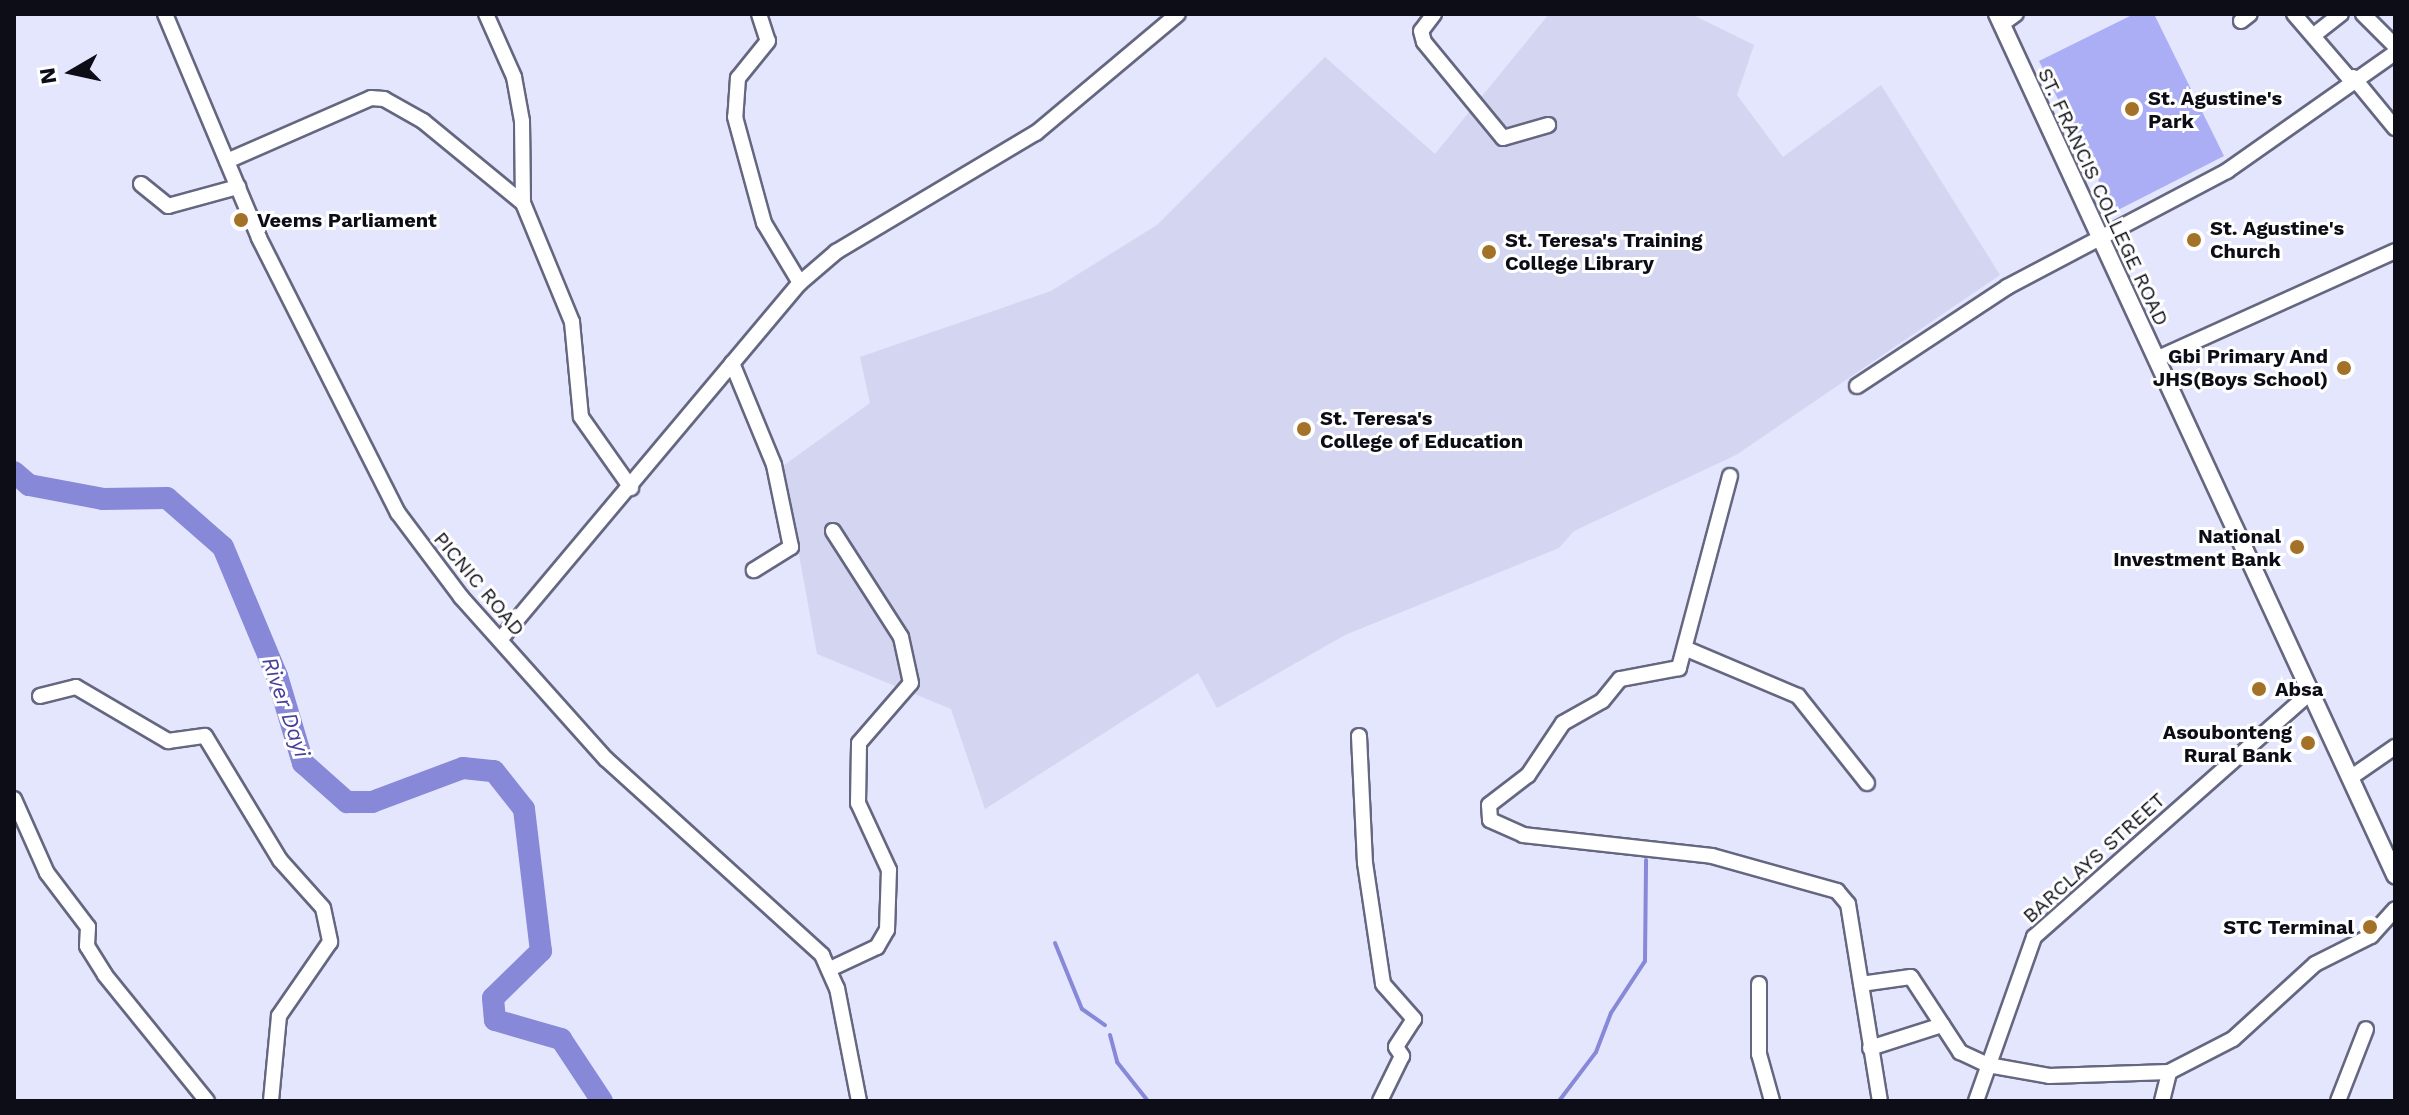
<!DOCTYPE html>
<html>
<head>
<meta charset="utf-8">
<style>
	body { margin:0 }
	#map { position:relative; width:2409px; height:1115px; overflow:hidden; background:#e4e6fe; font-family:"Work Sans",sans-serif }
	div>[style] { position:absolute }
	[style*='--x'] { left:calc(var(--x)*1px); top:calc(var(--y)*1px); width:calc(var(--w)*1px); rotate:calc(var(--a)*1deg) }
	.built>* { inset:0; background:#d3d5f1 }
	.green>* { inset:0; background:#abaef5 }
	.stream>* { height:4px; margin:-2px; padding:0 2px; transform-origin:2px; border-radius:2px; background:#8788d7 }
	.river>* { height:22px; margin:-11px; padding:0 11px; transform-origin:11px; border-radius:11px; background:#8788d7 }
	.roads { filter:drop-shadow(2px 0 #656780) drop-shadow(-2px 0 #656780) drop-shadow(0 2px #656780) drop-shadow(0 -2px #656780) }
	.minor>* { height:14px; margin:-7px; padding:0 7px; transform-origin:7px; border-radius:7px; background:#fff }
	.major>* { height:16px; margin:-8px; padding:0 8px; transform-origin:8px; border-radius:8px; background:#fff }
	.dots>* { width:22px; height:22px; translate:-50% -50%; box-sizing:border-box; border:4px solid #fff; border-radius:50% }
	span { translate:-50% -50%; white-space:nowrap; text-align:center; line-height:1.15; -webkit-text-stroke:6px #fff; paint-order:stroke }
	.poi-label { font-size:20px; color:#0d0d17; font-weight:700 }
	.left { translate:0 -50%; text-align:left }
	.right { translate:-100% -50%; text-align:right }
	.street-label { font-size:20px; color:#0d0d17 }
	.water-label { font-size:22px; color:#463e9a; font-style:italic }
	.frame { position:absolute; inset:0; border:16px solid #0d0d17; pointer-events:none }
	.north { position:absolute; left:32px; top:32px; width:80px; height:80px; -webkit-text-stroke:6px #fff; paint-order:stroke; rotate:261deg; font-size:22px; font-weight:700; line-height:32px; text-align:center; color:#0d0d17 }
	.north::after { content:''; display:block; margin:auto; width:28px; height:36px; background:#0d0d17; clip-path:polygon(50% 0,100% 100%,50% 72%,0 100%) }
</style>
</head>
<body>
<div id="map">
	<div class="built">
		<div style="clip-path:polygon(1549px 14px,1691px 14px,1754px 45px,1737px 95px,1783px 157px,1881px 85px,2000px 275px,1736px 455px,1574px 531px,1559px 548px,1345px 635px,1217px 708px,1198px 673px,985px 809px,951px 709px,817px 654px,783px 466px,870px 403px,860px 357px,1051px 291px,1157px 225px,1325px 57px,1435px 154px)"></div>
	</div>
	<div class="green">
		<div style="clip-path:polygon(2134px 14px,2154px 14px,2224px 156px,2114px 212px,2039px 61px)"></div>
	</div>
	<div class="stream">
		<div style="--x:1055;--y:943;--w:71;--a:67.8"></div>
		<div style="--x:1082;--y:1009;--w:28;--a:35"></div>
		<div style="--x:1110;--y:1035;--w:28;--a:75"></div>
		<div style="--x:1117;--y:1062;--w:50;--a:51.5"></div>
		<div style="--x:1559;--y:1101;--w:61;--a:-52.9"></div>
		<div style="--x:1596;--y:1052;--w:42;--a:-69"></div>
		<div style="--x:1611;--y:1013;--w:62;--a:-56.8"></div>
		<div style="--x:1645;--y:961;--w:101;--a:-89.4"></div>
	</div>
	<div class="river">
		<div style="--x:14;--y:472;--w:20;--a:41"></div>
		<div style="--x:29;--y:485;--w:75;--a:10.7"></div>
		<div style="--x:103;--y:499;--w:64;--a:-0.9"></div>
		<div style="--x:167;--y:498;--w:74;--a:41.2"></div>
		<div style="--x:223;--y:547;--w:140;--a:67.3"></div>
		<div style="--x:277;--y:676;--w:91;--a:73.4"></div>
		<div style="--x:303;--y:763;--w:59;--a:41.6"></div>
		<div style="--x:347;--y:802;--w:25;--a:0"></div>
		<div style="--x:372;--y:802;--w:97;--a:-20.5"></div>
		<div style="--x:463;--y:768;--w:31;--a:6"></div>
		<div style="--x:494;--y:771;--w:48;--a:51.7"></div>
		<div style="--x:524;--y:809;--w:143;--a:83.2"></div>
		<div style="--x:541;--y:951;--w:67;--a:135.6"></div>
		<div style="--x:493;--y:998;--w:22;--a:85"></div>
		<div style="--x:495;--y:1020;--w:69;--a:16.1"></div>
		<div style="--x:561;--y:1039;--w:74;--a:56.5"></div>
	</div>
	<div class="roads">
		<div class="minor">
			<div style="--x:165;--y:14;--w:243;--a:67.2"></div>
			<div style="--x:259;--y:238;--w:308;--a:63.2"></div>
			<div style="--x:398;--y:513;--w:105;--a:53.1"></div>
			<div style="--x:461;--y:597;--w:217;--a:48.2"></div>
			<div style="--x:606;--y:759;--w:292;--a:42.2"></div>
			<div style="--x:822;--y:955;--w:36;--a:66"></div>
			<div style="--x:837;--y:988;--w:115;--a:79"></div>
			<div style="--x:486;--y:14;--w:69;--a:66"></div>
			<div style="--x:514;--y:77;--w:45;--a:79.7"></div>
			<div style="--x:522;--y:121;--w:82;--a:89.3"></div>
			<div style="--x:523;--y:203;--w:129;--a:67.6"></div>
			<div style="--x:572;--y:322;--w:95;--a:84.6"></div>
			<div style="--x:581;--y:417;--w:87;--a:54.8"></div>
			<div style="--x:759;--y:14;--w:28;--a:72"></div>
			<div style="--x:768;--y:41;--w:48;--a:129"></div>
			<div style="--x:738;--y:78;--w:39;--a:94"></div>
			<div style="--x:735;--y:117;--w:110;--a:74.7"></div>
			<div style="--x:764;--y:223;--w:70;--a:59"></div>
			<div style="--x:1434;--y:14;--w:21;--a:127"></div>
			<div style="--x:1421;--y:31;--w:11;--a:75"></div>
			<div style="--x:1424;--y:42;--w:124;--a:50.5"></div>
			<div style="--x:1503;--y:138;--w:47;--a:-16.1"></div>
			<div style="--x:2294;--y:14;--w:86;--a:49.3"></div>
			<div style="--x:2363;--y:14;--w:45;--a:45"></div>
			<div style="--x:2241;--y:21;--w:11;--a:-38"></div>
			<div style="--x:2002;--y:24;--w:17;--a:-36"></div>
			<div style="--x:2314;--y:35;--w:34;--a:-38"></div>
			<div style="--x:2353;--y:77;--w:66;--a:50.5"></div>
			<div style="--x:227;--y:161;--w:157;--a:-23.6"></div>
			<div style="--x:371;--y:98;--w:13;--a:4"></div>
			<div style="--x:384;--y:99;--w:45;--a:29.4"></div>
			<div style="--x:423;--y:121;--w:129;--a:39.4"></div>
			<div style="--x:141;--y:184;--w:35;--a:39"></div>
			<div style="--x:168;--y:206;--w:73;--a:-15.2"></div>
			<div style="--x:2156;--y:359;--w:262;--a:-24.3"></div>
			<div style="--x:732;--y:363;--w:110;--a:67.6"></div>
			<div style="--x:774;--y:465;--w:84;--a:78.3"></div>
			<div style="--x:791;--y:547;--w:44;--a:148.1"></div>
			<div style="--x:1857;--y:386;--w:180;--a:-33.4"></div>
			<div style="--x:2007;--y:287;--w:249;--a:-27.8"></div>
			<div style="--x:2227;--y:171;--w:205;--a:-35.1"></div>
			<div style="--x:1730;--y:476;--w:199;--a:104.9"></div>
			<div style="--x:1679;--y:668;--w:60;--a:169.4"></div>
			<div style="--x:1620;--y:679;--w:28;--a:129"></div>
			<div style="--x:1602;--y:701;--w:45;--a:150.6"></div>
			<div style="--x:1563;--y:723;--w:63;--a:123.9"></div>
			<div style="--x:1528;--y:775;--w:49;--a:142.4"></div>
			<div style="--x:1489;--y:805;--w:15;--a:86"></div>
			<div style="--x:1490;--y:820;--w:36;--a:24"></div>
			<div style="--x:1523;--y:835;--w:190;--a:6.3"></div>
			<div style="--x:1712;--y:856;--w:130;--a:15.6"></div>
			<div style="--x:1837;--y:891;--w:17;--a:50"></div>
			<div style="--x:1848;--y:904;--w:200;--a:80.8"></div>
			<div style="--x:500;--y:640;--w:466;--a:-50"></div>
			<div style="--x:800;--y:283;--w:48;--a:-40.7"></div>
			<div style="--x:836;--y:252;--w:233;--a:-30.8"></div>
			<div style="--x:1036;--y:133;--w:185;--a:-40"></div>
			<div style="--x:1689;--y:650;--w:118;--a:22.9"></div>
			<div style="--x:1798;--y:696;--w:111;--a:51.6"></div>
			<div style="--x:40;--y:696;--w:37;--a:-14"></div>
			<div style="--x:76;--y:687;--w:107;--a:30.4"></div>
			<div style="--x:168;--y:741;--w:37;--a:-8"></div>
			<div style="--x:205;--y:736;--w:145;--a:58.8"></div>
			<div style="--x:280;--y:860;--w:64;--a:48.1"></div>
			<div style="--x:323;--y:908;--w:35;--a:78"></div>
			<div style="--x:330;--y:942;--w:90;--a:124.6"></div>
			<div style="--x:279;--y:1016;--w:85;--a:95.4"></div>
			<div style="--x:1359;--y:736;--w:127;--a:87.3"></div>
			<div style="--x:1365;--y:863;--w:122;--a:81.5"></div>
			<div style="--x:1383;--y:984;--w:47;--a:48.5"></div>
			<div style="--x:1414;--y:1019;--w:33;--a:123"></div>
			<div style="--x:1396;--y:1047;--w:11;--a:56"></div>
			<div style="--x:1402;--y:1056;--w:50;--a:116.1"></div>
			<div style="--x:2350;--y:778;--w:55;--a:-34.6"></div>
			<div style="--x:14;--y:799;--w:81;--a:66"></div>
			<div style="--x:47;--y:873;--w:68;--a:52.8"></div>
			<div style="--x:88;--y:927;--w:19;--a:93"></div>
			<div style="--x:87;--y:946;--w:34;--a:58"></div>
			<div style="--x:105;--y:975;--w:162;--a:51"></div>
			<div style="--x:830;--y:969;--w:52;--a:-25.1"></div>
			<div style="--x:877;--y:947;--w:20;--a:-60"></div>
			<div style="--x:887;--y:930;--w:60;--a:-88.1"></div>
			<div style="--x:889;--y:870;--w:74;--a:-114.8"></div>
			<div style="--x:858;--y:803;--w:60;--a:-89"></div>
			<div style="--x:859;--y:743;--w:79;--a:-49.1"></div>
			<div style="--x:911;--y:683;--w:47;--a:-102.3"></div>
			<div style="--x:901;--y:637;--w:126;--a:-122.7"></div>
			<div style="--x:1759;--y:984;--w:70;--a:90"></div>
			<div style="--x:1759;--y:1054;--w:49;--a:74.5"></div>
			<div style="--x:1861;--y:984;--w:50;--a:-8"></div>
			<div style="--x:1911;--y:977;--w:90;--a:56.8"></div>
			<div style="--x:1960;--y:1052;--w:31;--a:25"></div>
			<div style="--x:1988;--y:1065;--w:62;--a:10.2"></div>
			<div style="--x:2049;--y:1076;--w:120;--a:-1.9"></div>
			<div style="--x:2169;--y:1072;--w:72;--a:-27.3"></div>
			<div style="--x:2233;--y:1039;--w:111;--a:-42.4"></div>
			<div style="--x:2315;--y:964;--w:63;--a:-26.6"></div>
			<div style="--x:2371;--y:936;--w:36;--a:-48"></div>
			<div style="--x:1870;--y:1048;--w:76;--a:-17.7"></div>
			<div style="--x:1976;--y:1101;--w:174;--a:-70.5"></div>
			<div style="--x:2034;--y:937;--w:370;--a:-41.5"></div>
			<div style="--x:2162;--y:1101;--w:30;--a:-76"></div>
			<div style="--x:2338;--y:1101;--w:77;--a:-68.7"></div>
		</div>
		<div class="major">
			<div style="--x:1997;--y:14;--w:949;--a:65.19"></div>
		</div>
	</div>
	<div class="dots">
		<div style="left:2132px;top:109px;background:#a47128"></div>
		<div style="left:241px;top:220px;background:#a47128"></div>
		<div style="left:2194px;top:240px;background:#a47128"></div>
		<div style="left:1489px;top:252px;background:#a47128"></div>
		<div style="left:2344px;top:368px;background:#a47128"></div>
		<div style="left:1304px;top:429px;background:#a47128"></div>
		<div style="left:2297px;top:547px;background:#a47128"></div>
		<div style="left:2259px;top:689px;background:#a47128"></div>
		<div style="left:2308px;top:743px;background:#a47128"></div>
		<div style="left:2370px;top:927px;background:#a47128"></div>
	</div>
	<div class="poi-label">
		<span class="left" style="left:2148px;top:110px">St. Agustine's<br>Park</span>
		<span class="left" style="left:257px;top:220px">Veems Parliament</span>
		<span class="left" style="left:2210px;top:240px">St. Agustine's<br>Church</span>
		<span class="left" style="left:1505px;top:252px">St. Teresa's Training<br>College Library</span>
		<span class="right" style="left:2328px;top:368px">Gbi Primary And<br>JHS(Boys School)</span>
		<span class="left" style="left:1320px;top:430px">St. Teresa's<br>College of Education</span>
		<span class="right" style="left:2281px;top:548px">National<br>Investment Bank</span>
		<span class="left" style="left:2275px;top:689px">Absa</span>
		<span class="right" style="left:2292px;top:744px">Asoubonteng<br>Rural Bank</span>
		<span class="right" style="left:2354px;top:927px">STC Terminal</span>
	</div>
	<div class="street-label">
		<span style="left:2103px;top:197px;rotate:65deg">ST. FRANCIS COLLEGE ROAD</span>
		<span style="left:479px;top:584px;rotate:50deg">PICNIC ROAD</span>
		<span style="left:2094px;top:858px;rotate:-42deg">BARCLAYS STREET</span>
	</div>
	<div class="water-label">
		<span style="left:286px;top:707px;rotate:71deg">River Dayi</span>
	</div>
	<div class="frame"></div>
	<div class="north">N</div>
</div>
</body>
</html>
